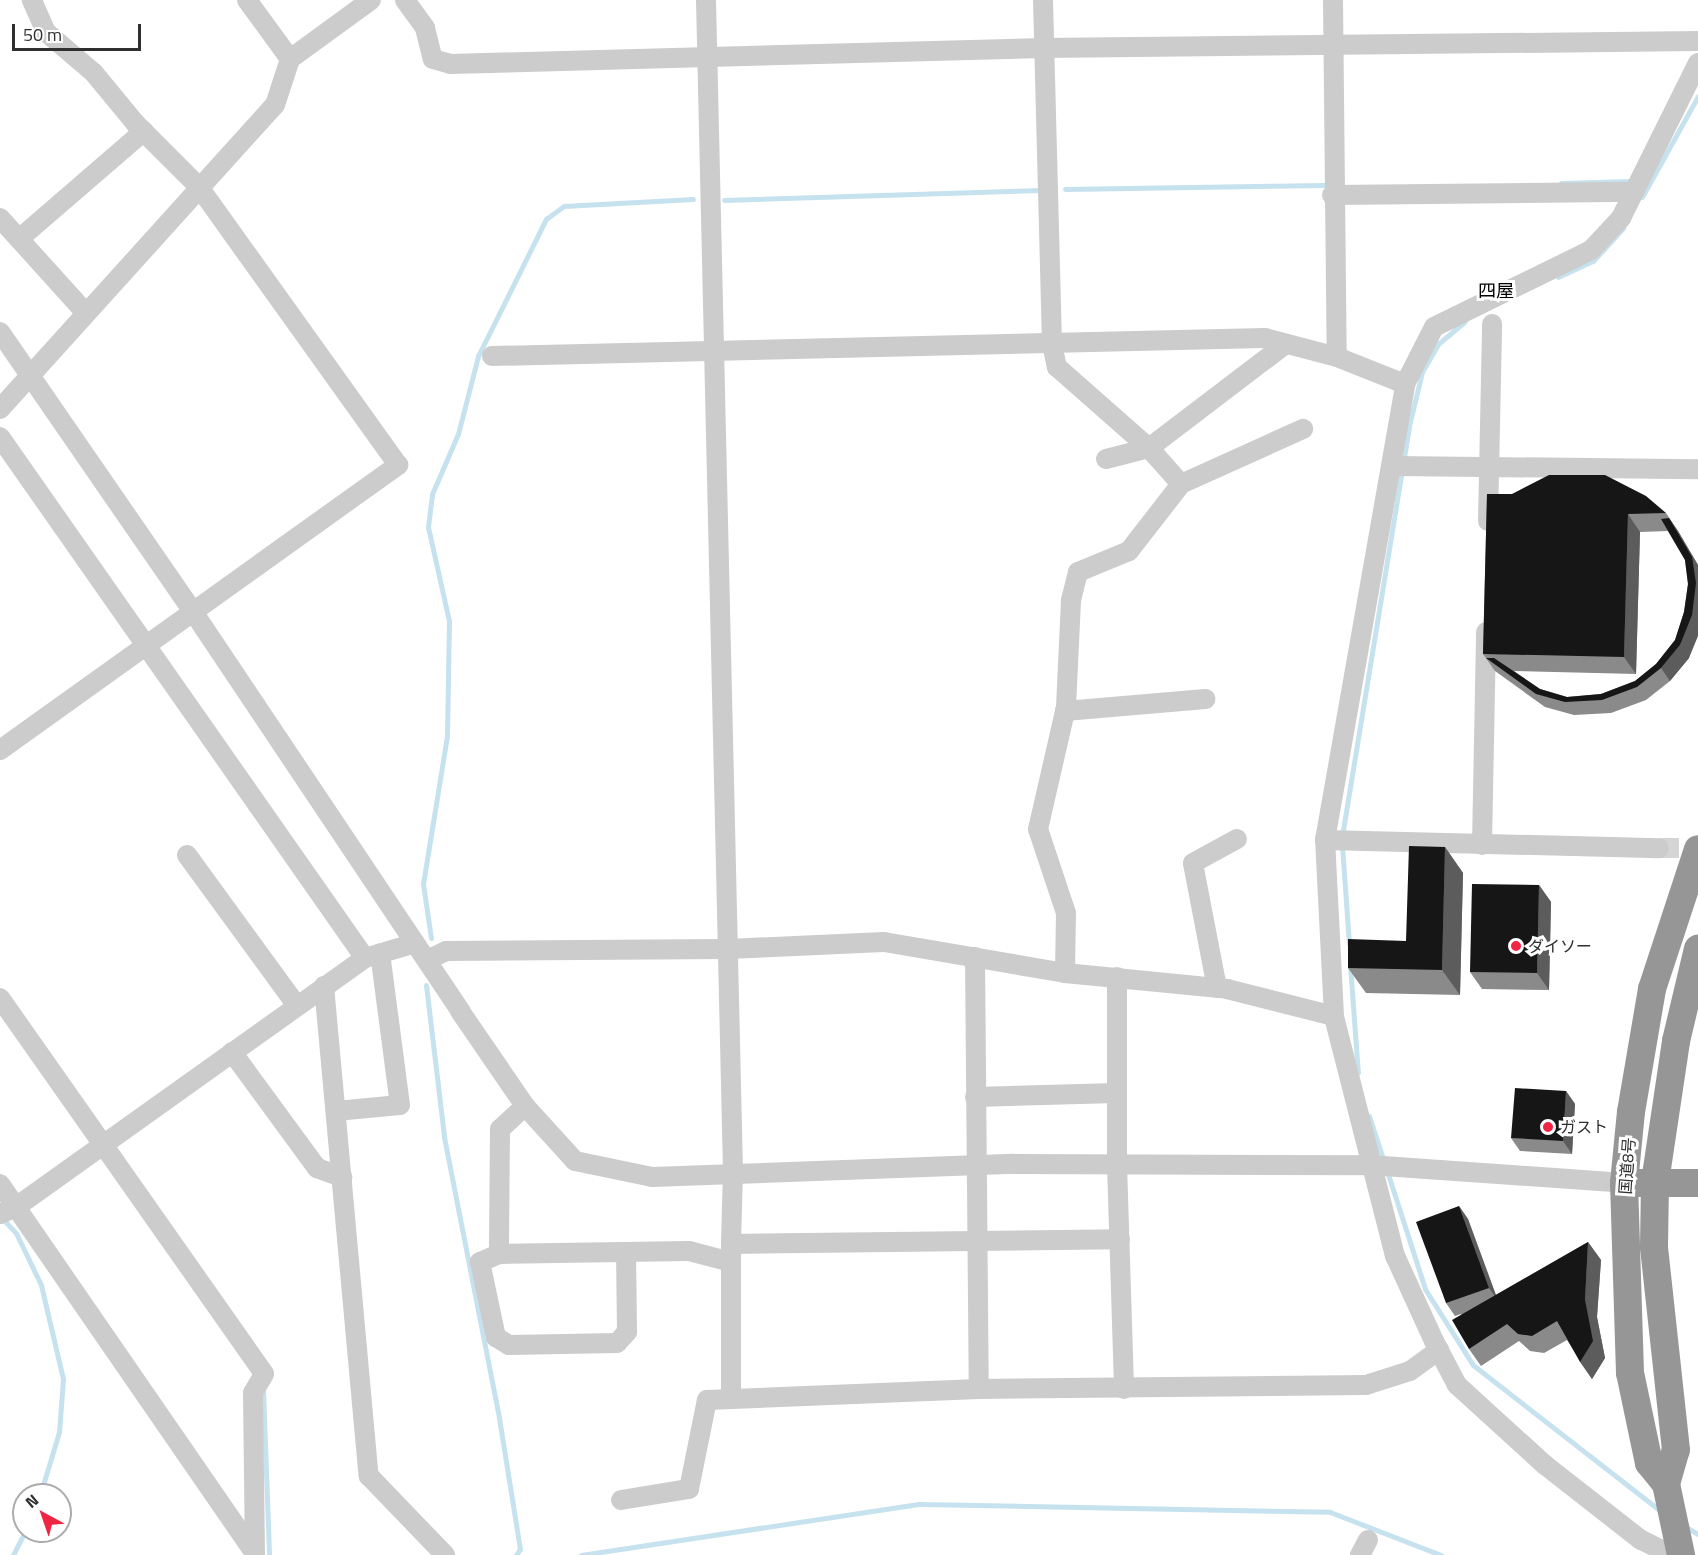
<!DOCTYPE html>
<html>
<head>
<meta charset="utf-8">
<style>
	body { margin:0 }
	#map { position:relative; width:1698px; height:1555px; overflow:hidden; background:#fff; font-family:"Titillium Web","Noto Sans JP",sans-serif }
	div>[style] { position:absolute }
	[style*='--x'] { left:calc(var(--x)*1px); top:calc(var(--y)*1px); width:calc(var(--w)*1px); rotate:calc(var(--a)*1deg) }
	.stream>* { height:5px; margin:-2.5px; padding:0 2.5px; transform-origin:2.5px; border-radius:2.5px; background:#c6e2ee }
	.minor-tunnel>* { height:20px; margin-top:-10px; transform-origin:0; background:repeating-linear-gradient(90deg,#d5d5d5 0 20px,transparent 0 30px) }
	.minor>* { height:20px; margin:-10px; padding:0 10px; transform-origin:10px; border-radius:10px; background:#ccc }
	.highway>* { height:28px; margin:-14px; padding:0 14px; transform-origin:14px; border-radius:14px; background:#969696 }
	.wall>* { inset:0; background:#8a8a8a }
	.shaded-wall>* { inset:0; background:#5c5c5c }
	.building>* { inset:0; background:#161616 }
	.dots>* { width:16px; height:16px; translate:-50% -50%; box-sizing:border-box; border:3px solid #fff; border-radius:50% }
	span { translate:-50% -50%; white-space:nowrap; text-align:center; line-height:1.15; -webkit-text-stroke:6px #fff; paint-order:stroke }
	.poi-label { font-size:16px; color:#2f2f2f }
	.left { translate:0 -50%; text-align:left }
	.street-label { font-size:16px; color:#2f2f2f }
	.neighbourhood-label { font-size:18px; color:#000 }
	.north { position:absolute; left:12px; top:1483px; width:60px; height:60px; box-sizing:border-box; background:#fff; border:2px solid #acacac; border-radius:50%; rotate:320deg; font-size:16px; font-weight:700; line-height:24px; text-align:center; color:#2f2f2f }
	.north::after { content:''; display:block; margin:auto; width:21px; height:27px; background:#f22444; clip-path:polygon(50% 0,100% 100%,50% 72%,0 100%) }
	.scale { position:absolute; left:12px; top:24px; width:129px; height:27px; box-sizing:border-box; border:3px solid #2f2f2f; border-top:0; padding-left:8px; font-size:18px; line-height:21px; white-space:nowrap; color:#2f2f2f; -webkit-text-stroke:4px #fff; paint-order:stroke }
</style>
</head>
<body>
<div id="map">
	<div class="stream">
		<div style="--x:1561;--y:183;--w:71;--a:-1.6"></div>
		<div style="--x:1065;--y:189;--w:262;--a:-0.9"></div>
		<div style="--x:1642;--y:197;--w:115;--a:-61"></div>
		<div style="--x:724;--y:200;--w:317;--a:-1.8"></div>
		<div style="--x:1558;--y:277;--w:38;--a:-25"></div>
		<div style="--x:1593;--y:261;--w:45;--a:-47.7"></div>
		<div style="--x:1342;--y:836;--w:415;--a:-80.7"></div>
		<div style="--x:1409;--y:426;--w:56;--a:-76.5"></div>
		<div style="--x:1422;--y:372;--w:32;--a:-60"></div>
		<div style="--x:1438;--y:344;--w:35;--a:-40"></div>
		<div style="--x:1342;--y:846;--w:98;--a:85.9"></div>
		<div style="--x:431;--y:938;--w:55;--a:-98.4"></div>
		<div style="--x:423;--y:884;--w:151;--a:-80.8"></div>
		<div style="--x:447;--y:735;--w:114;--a:-89"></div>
		<div style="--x:449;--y:621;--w:96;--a:-102.6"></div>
		<div style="--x:428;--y:527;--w:33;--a:-83"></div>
		<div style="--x:432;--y:494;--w:65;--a:-66.6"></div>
		<div style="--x:458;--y:434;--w:81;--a:-75.6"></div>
		<div style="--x:478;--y:356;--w:153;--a:-63.6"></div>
		<div style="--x:546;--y:219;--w:22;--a:-36"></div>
		<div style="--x:564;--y:206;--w:129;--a:-3.1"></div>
		<div style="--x:1350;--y:965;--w:108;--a:85.8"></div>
		<div style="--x:426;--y:985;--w:153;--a:83.2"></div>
		<div style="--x:444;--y:1137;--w:286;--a:78.9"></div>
		<div style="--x:499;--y:1418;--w:133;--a:80.9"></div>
		<div style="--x:520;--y:1549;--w:7;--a:124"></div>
		<div style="--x:1369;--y:1116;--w:48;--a:71.9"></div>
		<div style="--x:1387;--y:1171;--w:124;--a:72.1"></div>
		<div style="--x:1425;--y:1289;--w:90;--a:57.7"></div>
		<div style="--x:1473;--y:1365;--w:241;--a:37.9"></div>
		<div style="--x:1;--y:1217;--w:22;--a:47"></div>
		<div style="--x:16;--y:1233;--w:58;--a:64.3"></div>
		<div style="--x:41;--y:1285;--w:97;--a:76.8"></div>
		<div style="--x:63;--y:1379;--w:53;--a:94.3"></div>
		<div style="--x:59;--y:1432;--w:66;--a:106.8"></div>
		<div style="--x:263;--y:1389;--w:166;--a:87.9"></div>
		<div style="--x:1684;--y:1526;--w:16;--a:30"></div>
		<div style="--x:13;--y:1555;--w:27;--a:-63"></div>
		<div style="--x:581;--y:1555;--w:343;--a:-8.6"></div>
		<div style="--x:920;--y:1504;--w:410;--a:1.1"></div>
		<div style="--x:1330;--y:1512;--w:119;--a:21.2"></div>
	</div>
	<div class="minor-tunnel">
		<div style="--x:1659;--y:848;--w:39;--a:0"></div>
	</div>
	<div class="minor">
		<div style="--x:247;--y:0;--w:73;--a:53.9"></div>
		<div style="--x:405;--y:0;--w:34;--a:54"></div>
		<div style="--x:425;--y:28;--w:32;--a:76"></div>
		<div style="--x:433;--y:59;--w:18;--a:16"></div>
		<div style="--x:450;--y:64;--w:593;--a:-1.55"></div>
		<div style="--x:1043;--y:48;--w:655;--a:-0.61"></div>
		<div style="--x:706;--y:0;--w:1171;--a:88.68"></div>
		<div style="--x:733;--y:1171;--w:73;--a:91.6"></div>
		<div style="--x:731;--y:1244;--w:389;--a:-0.7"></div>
		<div style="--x:1043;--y:0;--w:344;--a:88.5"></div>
		<div style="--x:1052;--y:344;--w:24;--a:78"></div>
		<div style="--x:1057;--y:367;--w:123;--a:41.4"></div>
		<div style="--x:1149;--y:448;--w:48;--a:48.4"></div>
		<div style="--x:1181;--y:484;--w:85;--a:127.8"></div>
		<div style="--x:1129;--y:551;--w:55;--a:157.6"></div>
		<div style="--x:1078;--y:572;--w:30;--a:104"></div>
		<div style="--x:1071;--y:601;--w:106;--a:92.7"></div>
		<div style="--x:1066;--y:707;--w:125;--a:102.9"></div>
		<div style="--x:1038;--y:829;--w:89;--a:71.6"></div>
		<div style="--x:1066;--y:913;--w:60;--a:91"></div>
		<div style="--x:1333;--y:0;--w:357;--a:89.4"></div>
		<div style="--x:1332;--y:195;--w:302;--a:-0.6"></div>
		<div style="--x:0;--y:218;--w:127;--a:47.9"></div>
		<div style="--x:19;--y:239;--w:165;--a:-40.8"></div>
		<div style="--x:0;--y:332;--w:341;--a:55.4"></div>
		<div style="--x:194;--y:613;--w:479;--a:56.2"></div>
		<div style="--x:460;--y:1011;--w:115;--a:55.6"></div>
		<div style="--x:525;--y:1106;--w:74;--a:47.7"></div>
		<div style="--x:575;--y:1161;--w:79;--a:11.7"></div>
		<div style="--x:652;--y:1177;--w:362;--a:-2.1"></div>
		<div style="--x:1014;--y:1164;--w:355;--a:0.2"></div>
		<div style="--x:1369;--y:1165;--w:256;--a:4"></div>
		<div style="--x:492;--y:356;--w:773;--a:-1.33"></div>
		<div style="--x:1265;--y:338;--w:74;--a:14.8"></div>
		<div style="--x:1337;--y:357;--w:73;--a:21.7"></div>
		<div style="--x:0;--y:409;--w:410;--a:-47.9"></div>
		<div style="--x:275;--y:105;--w:48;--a:-71.9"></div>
		<div style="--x:290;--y:59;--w:100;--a:-36.1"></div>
		<div style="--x:0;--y:437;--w:636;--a:54.99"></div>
		<div style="--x:1106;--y:459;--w:44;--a:-14.3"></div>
		<div style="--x:1149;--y:448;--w:170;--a:-37.3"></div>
		<div style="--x:1393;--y:466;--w:305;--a:0.6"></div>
		<div style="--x:1181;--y:484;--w:134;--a:-24.3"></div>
		<div style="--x:1488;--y:521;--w:197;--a:-88.8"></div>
		<div style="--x:1065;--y:711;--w:141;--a:-4.9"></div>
		<div style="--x:0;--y:750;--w:490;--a:-35.6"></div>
		<div style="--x:398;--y:465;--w:340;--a:-125.6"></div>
		<div style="--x:200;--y:188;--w:91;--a:-135"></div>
		<div style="--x:136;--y:124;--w:66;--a:-129.5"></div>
		<div style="--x:94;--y:73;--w:63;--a:-139.5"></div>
		<div style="--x:46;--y:32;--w:35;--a:-114"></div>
		<div style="--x:1325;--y:840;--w:334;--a:1.4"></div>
		<div style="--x:1482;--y:845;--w:213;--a:-88.9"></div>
		<div style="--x:187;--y:855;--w:187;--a:53.9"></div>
		<div style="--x:975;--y:957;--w:432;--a:89.5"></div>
		<div style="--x:979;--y:1389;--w:387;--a:-0.6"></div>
		<div style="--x:1366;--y:1385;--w:46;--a:-17.7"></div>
		<div style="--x:1410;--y:1371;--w:36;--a:-36"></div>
		<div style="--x:427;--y:960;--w:21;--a:-25"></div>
		<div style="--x:446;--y:951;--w:282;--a:-0.4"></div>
		<div style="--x:728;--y:949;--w:156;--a:-2.6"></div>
		<div style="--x:884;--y:942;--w:184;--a:9.7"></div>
		<div style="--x:1065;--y:973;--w:163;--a:5.6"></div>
		<div style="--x:1227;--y:989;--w:110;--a:14.2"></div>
		<div style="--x:1117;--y:977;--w:187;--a:90"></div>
		<div style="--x:1117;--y:1164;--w:225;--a:88.2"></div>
		<div style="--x:324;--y:986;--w:492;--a:84.8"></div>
		<div style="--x:369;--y:1476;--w:110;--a:46.1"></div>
		<div style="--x:1217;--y:988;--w:127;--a:-100.9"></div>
		<div style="--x:1193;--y:863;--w:50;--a:-28.6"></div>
		<div style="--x:0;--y:998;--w:459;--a:54.9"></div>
		<div style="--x:264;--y:1374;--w:22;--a:120"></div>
		<div style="--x:253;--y:1393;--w:162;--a:89.3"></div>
		<div style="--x:232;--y:1052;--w:144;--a:53.8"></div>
		<div style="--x:317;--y:1168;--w:27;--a:20"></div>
		<div style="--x:975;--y:1097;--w:142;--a:-1.6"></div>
		<div style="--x:525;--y:1106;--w:34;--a:137"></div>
		<div style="--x:500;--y:1129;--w:125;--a:90.5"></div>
		<div style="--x:499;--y:1254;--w:190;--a:-0.9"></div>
		<div style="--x:689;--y:1251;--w:43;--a:14.7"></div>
		<div style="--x:731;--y:1262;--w:18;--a:-90"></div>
		<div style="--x:336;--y:1111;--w:64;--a:-5.4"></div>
		<div style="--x:400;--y:1105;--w:153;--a:-97.5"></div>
		<div style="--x:0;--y:1184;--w:447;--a:55.4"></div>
		<div style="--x:0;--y:1214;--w:17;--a:-24"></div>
		<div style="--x:16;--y:1207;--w:429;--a:-35.5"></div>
		<div style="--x:365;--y:958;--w:52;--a:-16.7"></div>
		<div style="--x:499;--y:1254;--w:21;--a:157"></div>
		<div style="--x:480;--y:1262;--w:77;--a:78"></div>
		<div style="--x:496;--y:1337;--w:15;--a:32"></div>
		<div style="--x:509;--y:1345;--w:108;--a:-1.1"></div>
		<div style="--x:617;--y:1343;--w:15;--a:-48"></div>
		<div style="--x:627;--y:1332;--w:80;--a:-90.7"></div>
		<div style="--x:731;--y:1398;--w:136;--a:-90"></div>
		<div style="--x:621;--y:1500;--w:69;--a:-9.2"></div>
		<div style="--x:689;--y:1489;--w:91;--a:-78.6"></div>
		<div style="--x:707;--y:1400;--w:272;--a:-2.3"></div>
		<div style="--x:1360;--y:1555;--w:17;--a:-62"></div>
		<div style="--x:1672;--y:1555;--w:34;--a:-154"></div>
		<div style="--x:1641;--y:1540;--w:122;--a:-142"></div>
		<div style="--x:1545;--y:1465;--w:119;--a:-137.7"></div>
		<div style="--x:1457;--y:1385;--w:50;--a:-117.6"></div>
		<div style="--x:1434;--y:1341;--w:94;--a:-114.6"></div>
		<div style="--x:1395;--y:1256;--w:248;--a:-104.3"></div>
		<div style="--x:1334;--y:1016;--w:176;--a:-92.9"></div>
		<div style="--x:1325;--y:840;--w:463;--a:-80"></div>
		<div style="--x:1405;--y:384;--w:64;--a:-63"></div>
		<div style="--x:1434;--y:327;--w:175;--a:-26.1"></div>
		<div style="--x:1591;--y:250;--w:44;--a:-46.8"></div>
		<div style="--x:1621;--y:218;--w:173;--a:-63.6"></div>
	</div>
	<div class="highway">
		<div style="--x:1637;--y:1183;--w:61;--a:0"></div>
		<div style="--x:1666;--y:1484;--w:27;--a:-129"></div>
		<div style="--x:1649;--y:1463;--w:92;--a:-101.9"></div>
		<div style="--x:1630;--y:1373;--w:190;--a:-91.8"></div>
		<div style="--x:1624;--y:1183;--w:71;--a:-84.4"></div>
		<div style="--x:1631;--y:1112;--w:125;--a:-80.3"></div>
		<div style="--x:1652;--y:989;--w:147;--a:-71.8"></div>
		<div style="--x:1681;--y:1555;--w:73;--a:-101.9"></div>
		<div style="--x:1666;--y:1484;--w:35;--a:-74"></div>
		<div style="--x:1676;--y:1450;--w:204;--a:-96.2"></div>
		<div style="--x:1654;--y:1247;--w:65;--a:-89.1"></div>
		<div style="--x:1655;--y:1182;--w:143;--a:-81.5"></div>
		<div style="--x:1676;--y:1041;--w:95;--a:-76.6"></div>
	</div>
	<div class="wall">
		<div style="clip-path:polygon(evenodd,1487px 494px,1666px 513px,1678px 531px,1698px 565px,1689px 658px,1670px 681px,1646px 700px,1611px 713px,1574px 715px,1545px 707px,1495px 671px,1483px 654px,1487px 494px,1668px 531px,1685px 560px,1688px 584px,1684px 612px,1675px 640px,1656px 664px,1635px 681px,1601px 694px,1567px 697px,1540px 689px,1514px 671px,1636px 674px,1640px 532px,1668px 531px)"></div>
		<div style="clip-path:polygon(1445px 847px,1463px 873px,1460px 995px,1366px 993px,1348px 968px,1406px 941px)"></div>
		<div style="clip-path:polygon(1539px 885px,1551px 902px,1549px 990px,1482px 989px,1470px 972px)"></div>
		<div style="clip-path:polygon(1566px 1091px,1575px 1104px,1572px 1154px,1520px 1151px,1511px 1138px)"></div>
		<div style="clip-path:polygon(1459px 1206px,1468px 1219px,1496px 1295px,1588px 1242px,1601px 1260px,1597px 1317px,1605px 1358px,1592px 1379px,1567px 1340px,1544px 1353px,1530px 1351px,1519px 1341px,1481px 1366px,1469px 1349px,1461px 1314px,1455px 1316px,1446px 1303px)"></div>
	</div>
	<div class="shaded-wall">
		<div style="clip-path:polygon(1628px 514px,1640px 532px,1636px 674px,1624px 657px)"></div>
		<div style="clip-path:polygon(1669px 518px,1678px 531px,1698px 565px,1698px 636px,1689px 658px,1670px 681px,1661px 668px,1680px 645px,1696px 583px)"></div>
		<div style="clip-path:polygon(1445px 847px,1463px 873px,1460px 995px,1442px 970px)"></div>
		<div style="clip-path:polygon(1539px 885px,1551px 902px,1549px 990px,1537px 973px)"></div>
		<div style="clip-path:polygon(1566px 1091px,1575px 1104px,1572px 1154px,1563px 1141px)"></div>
		<div style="clip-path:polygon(1459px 1206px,1468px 1219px,1498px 1301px,1489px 1288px)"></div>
		<div style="clip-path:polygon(1588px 1242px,1601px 1260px,1597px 1317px,1605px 1358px,1592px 1379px,1580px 1362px,1585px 1300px)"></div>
	</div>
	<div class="building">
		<div style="clip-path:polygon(1549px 475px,1605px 475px,1646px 496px,1666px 513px,1628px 514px,1624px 657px,1483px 654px,1487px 494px,1512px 494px)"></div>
		<div style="clip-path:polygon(1669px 518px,1692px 557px,1696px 583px,1692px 615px,1680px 645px,1661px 668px,1637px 687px,1602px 700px,1565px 702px,1536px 694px,1486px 658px,1494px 658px,1540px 689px,1567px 697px,1601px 694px,1635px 681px,1656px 664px,1675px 640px,1684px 612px,1688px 584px,1685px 560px,1661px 519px)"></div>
		<div style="clip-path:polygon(1409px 846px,1445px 847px,1442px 970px,1348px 968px,1348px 939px,1406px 941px)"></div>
		<div style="clip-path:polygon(1472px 884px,1539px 885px,1537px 973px,1470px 972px)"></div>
		<div style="clip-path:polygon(1515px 1088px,1566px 1091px,1563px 1141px,1511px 1138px)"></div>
		<div style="clip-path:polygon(1459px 1206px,1489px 1288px,1446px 1303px,1416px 1222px)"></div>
		<div style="clip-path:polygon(1588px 1242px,1585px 1300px,1593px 1341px,1580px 1362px,1557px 1321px,1532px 1336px,1518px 1334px,1507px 1324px,1469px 1349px,1452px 1320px)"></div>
	</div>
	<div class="dots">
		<div style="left:1516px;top:946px;background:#f22444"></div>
		<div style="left:1548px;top:1127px;background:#f22444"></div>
	</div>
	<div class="poi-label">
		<span class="left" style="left:1528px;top:946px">ダイソー</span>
		<span class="left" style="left:1560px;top:1127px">ガスト</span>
	</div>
	<div class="street-label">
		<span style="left:1627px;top:1166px;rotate:-86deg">国道8号</span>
	</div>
	<div class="neighbourhood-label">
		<span style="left:1496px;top:291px">四屋</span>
	</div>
	<div class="north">N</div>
	<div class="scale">50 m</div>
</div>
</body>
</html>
